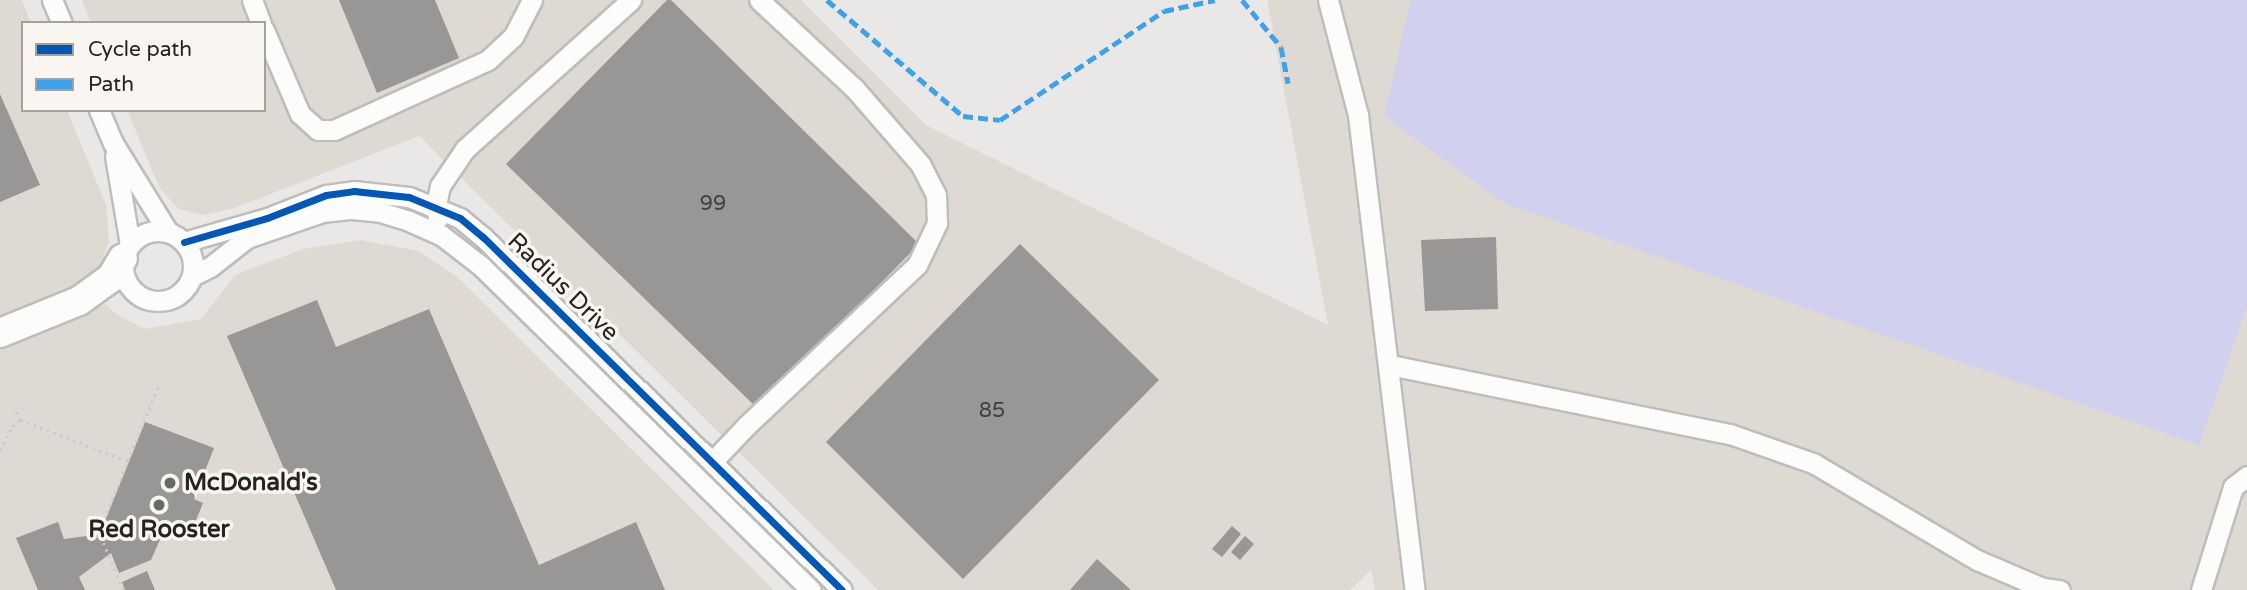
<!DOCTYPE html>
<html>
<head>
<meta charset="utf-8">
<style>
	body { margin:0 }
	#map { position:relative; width:2247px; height:590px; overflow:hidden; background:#eae8e6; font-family:"Varela Round",sans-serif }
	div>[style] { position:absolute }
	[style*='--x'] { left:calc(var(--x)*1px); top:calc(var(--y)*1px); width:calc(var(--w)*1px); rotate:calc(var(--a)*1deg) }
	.built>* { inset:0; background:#ded9d3 }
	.green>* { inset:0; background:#d1d0ef }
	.building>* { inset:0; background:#989795 }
	.path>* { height:2.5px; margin-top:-1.25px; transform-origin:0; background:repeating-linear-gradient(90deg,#cac9c9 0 2px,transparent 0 7px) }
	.roads { filter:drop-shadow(2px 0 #bfbdbc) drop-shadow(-2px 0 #bfbdbc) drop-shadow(0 2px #bfbdbc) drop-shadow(0 -2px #bfbdbc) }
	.minor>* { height:19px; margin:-9.5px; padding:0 9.5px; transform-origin:9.5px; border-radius:9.5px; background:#fcfcfb }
	.minor>.ring { margin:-9.5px; padding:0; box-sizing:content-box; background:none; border:19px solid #fcfcfb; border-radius:50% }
	.highway>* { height:28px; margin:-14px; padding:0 14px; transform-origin:14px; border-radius:14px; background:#fcfcfb }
	.quiet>* { height:5px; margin-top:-2.5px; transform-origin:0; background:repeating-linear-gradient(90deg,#3ea2ea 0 10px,transparent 0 15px) }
	.cycleway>* { height:7px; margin:-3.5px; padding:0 3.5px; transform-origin:3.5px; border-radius:3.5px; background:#0057b8 }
	.dots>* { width:19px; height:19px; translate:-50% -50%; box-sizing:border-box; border:4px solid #f9f6f1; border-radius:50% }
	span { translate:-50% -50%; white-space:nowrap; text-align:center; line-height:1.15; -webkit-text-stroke:7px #f9f6f1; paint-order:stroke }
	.number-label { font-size:21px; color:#42413f }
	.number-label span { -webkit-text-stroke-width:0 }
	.street-label { font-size:24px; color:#252422 }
	.poi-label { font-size:24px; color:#252422; font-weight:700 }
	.left { translate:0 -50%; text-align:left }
	.legend { position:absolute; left:21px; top:21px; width:245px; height:91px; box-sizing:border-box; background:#f9f6f1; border:2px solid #a4a29e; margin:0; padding:9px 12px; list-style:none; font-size:21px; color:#252422 }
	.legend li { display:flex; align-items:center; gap:14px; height:35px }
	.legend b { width:35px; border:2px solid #a4a29e }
</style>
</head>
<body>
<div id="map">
	<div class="built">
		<div style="clip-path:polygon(0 0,22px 0,31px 23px,23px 23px,23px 110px,67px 110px,106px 205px,109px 241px,99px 270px,80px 285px,0 318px)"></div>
		<div style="clip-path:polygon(82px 0,801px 0,926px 125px,1328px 325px,1267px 0,2247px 0,2247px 590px,1375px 590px,1371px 570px,1350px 590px,878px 590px,419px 136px,232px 209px,203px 215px,179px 209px,160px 189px,127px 110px,264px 110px,264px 23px,91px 23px)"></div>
		<div style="clip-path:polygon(361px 240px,418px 251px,456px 276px,774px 590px,0 590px,0 348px,106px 304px,116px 314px,145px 329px,201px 319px,235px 275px,303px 249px)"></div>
	</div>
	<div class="green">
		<div style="clip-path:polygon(1411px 0,2247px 0,2247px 306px,2199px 445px,1504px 203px,1384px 116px)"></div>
	</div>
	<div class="building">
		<div style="clip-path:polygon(339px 0,435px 0,459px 58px,377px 93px)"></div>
		<div style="clip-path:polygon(667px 0,671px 0,919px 244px,758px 409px,506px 164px)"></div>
		<div style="clip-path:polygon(0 94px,40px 185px,0 202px)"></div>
		<div style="clip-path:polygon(1496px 237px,1498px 309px,1425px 311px,1421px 240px)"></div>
		<div style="clip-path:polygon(1020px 244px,1159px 380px,963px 579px,826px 442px)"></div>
		<div style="clip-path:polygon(317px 300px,336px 347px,429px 309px,539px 565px,636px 522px,665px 590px,336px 590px,227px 336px)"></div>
		<div style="clip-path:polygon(145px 422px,214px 448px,194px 499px,203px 503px,190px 535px,180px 532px,177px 540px,162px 535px,151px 560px,119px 573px,111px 553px,79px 577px,85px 590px,38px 590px,16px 538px,58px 522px,64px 539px,102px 534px,99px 528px,108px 523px,105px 521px)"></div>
		<div style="clip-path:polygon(1232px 526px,1241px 534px,1222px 557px,1212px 549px)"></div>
		<div style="clip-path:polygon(1245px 536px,1254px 544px,1240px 560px,1231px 552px)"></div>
		<div style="clip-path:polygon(1097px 559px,1131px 590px,1070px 590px)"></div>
		<div style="clip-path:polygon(147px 571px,155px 590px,125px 590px,122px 582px)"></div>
	</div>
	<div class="path">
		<div style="--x:21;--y:420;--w:114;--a:21.1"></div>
		<div style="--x:0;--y:450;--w:27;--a:-63"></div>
		<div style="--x:12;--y:426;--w:11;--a:-34"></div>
		<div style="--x:21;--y:420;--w:11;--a:-124"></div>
		<div style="--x:123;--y:590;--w:67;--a:-112.8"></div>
		<div style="--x:97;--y:528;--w:11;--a:-52"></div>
		<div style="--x:104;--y:519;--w:146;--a:-67.8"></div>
	</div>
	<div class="roads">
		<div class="minor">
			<div style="--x:52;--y:0;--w:25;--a:67"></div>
			<div style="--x:252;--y:0;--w:25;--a:69"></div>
			<div style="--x:1328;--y:0;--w:119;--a:75.4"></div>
			<div style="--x:1358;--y:115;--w:478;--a:83.2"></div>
			<div style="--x:264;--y:30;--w:91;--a:66.8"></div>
			<div style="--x:300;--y:114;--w:24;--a:42"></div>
			<div style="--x:318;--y:130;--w:16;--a:0"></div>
			<div style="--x:334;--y:130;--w:169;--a:-24.4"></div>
			<div style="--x:488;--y:60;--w:34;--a:-43"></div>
			<div style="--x:513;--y:37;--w:42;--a:-62.8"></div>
			<div style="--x:99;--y:110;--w:36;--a:67"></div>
			<div style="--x:113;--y:143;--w:105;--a:58.3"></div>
			<div style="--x:115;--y:156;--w:90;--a:80.4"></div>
			<div style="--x:438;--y:218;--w:12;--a:-99"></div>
			<div style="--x:436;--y:206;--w:20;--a:-79"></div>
			<div style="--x:440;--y:186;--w:45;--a:-56"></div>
			<div style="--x:465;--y:149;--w:223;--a:-41.9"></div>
			<div class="ring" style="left:123px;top:231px;width:51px;height:51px"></div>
			<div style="--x:184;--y:242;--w:86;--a:-16.1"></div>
			<div style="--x:267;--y:218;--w:63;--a:-21.3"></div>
			<div style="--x:326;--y:195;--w:28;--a:-8"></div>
			<div style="--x:354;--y:191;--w:55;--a:6.2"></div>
			<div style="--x:409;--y:197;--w:55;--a:22.4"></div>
			<div style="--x:460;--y:218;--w:30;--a:40"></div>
			<div style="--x:483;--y:237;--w:503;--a:44.52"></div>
			<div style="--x:192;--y:276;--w:20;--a:-27"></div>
			<div style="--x:210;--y:267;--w:47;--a:-38.1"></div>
			<div style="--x:247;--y:238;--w:79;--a:-19.1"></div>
			<div style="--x:322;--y:212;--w:30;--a:-6"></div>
			<div style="--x:352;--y:209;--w:28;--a:6"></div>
			<div style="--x:380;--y:212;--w:30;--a:17"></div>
			<div style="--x:409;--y:221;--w:35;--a:24"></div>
			<div style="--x:441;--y:235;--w:51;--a:37.8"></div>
			<div style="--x:481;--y:266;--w:462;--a:44.5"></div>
			<div style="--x:1390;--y:365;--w:347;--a:11.5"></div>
			<div style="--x:1730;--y:434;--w:88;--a:19.3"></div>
			<div style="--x:1813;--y:463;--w:191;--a:30.6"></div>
			<div style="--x:1977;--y:560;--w:72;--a:23"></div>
			<div style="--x:2043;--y:588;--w:17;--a:7"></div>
			<div style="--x:712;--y:462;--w:50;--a:-46.6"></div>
			<div style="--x:746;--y:426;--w:235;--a:-43.3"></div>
			<div style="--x:917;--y:265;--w:47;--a:-64.5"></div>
			<div style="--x:937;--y:223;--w:28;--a:-92"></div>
			<div style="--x:936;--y:195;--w:34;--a:-117"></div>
			<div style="--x:921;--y:165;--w:102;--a:-131"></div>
			<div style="--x:854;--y:88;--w:129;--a:-137.2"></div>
			<div style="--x:2201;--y:590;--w:108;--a:-72.7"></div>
			<div style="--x:2233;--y:487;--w:18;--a:-38"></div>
		</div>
		<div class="highway">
			<div style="--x:0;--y:333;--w:85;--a:-22.1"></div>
			<div style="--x:79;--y:301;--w:39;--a:-36"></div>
			<div style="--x:111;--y:278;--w:23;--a:-59"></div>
		</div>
	</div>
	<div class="quiet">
		<div style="--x:827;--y:0;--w:179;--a:40.5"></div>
		<div style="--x:963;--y:116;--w:37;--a:6"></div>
		<div style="--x:1000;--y:120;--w:197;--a:-33.6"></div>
		<div style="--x:1164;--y:11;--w:52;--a:-12.2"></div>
		<div style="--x:1242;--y:0;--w:61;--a:50.3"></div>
		<div style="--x:1281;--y:47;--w:37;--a:79"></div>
	</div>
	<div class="cycleway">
		<div style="--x:184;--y:242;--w:86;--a:-16.1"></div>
		<div style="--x:267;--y:218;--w:63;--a:-21.3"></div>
		<div style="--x:326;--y:195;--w:28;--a:-8"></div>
		<div style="--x:354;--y:191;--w:55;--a:6.2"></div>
		<div style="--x:409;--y:197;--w:55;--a:22.4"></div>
		<div style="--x:460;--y:218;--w:30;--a:40"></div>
		<div style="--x:483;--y:237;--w:503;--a:44.52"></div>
	</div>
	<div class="dots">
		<div style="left:170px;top:483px;background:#6a6967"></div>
		<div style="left:159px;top:505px;background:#6a6967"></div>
	</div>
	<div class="number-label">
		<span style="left:713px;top:204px">99</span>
		<span style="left:992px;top:411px">85</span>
	</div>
	<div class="street-label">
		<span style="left:563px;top:287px;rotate:44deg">Radius Drive</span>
	</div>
	<div class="poi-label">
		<span class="left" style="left:184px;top:483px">McDonald's</span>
		<span style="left:159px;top:530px">Red Rooster</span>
	</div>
	<ul class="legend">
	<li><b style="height:9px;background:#0057b8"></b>Cycle path</li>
	<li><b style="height:9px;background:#3ea2ea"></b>Path</li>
	</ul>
</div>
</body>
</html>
